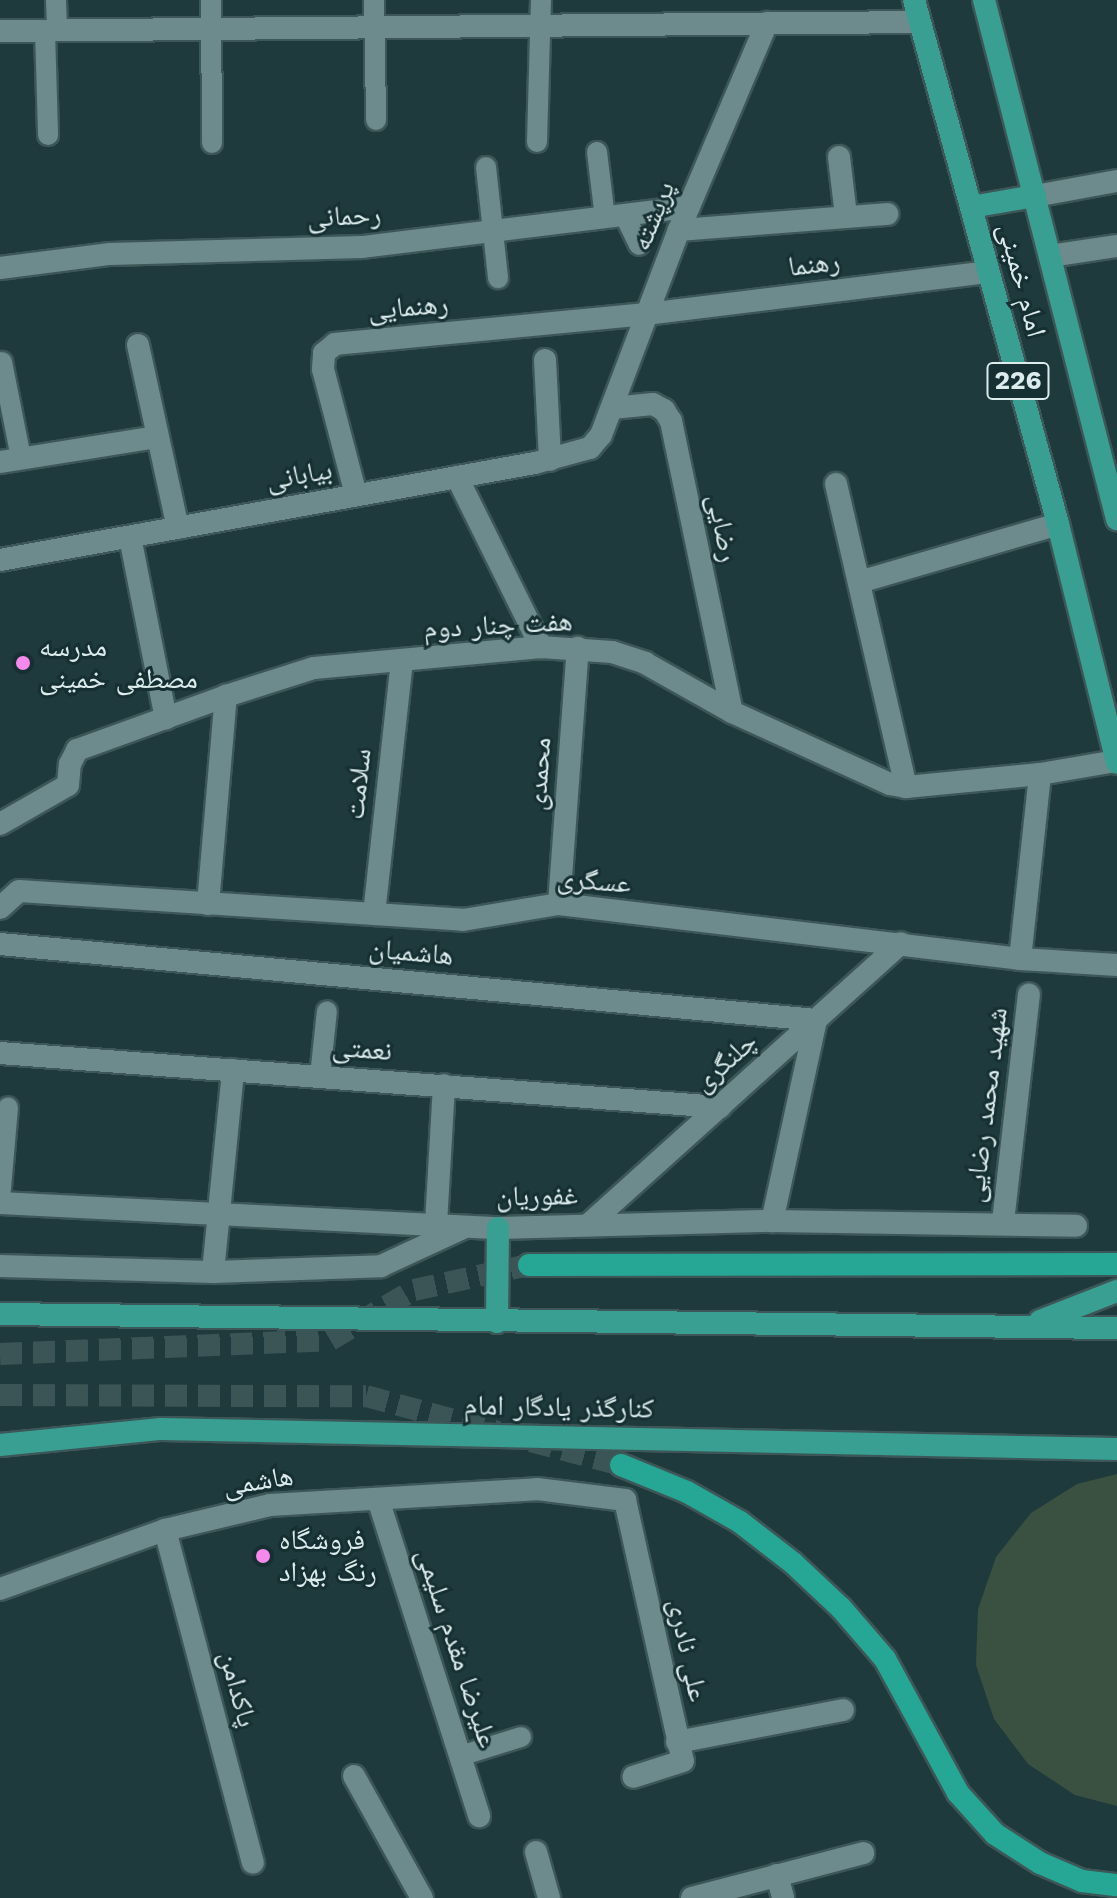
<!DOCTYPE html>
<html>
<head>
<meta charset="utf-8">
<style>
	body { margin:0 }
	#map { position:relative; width:1117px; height:1898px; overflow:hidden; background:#1f3a3c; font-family:"Work Sans","Noto Naskh Arabic",sans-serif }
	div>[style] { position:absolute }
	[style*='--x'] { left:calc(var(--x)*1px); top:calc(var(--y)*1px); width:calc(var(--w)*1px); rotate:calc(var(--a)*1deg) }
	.green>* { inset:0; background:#3a5141 }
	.trunk-tunnel>* { height:22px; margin-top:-11px; transform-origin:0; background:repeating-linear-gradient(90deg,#3b5556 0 22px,transparent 0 33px) }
	.roads { filter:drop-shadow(2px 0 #3d5657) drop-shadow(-2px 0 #3d5657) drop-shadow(0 2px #3d5657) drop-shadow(0 -2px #3d5657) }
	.service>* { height:20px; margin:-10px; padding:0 10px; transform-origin:10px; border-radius:10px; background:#6d8a8c }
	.minor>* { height:22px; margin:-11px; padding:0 11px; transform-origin:11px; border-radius:11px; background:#6d8a8c }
	.primary>* { height:22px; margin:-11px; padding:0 11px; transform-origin:11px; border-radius:11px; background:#389f92 }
	.trunk>* { height:22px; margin:-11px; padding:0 11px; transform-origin:11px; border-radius:11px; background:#26a694 }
	.dots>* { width:22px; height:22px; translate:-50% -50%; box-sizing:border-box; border:4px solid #152f32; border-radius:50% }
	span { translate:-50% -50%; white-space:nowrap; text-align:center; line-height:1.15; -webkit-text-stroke:6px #152f32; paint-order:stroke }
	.shield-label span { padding:2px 6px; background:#152f32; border:2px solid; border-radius:6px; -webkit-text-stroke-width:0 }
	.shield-label { font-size:26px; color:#dcebec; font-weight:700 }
	.street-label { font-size:28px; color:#dcebec }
	.poi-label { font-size:28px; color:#dcebec }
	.left { translate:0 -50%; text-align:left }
</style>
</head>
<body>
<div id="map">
	<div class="green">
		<div style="clip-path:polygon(1117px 1474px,1117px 1806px,1075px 1795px,1028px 1764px,994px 1719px,976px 1665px,978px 1609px,996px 1557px,1031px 1513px,1077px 1484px)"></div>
	</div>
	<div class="trunk-tunnel">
		<div style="--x:0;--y:1354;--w:330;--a:-2.4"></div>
		<div style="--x:330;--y:1340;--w:98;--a:-30.8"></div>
		<div style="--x:414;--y:1290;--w:118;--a:-12.3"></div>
		<div style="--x:0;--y:1395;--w:366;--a:0.2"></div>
		<div style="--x:366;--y:1396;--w:137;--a:15.3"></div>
		<div style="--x:531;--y:1441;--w:93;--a:14.9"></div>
	</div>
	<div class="roads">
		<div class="service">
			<div style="--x:56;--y:0;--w:31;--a:88"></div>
			<div style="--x:211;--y:0;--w:143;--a:89.6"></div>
			<div style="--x:374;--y:0;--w:120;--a:89"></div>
			<div style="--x:45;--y:31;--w:104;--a:88.3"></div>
			<div style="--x:537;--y:142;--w:142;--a:-88.4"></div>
			<div style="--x:597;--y:152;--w:66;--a:83.1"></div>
			<div style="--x:486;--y:167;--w:112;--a:83.8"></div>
			<div style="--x:625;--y:216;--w:32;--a:64"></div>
			<div style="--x:2;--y:362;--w:98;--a:78.8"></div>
			<div style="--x:320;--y:1076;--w:65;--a:-83.9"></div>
			<div style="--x:0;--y:1199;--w:92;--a:-85"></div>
			<div style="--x:460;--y:1756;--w:64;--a:-17.3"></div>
		</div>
		<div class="minor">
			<div style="--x:0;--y:31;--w:919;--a:-0.56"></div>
			<div style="--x:839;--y:157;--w:59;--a:83.2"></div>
			<div style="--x:1035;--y:196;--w:83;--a:-10.4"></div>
			<div style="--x:679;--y:230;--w:209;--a:-4.4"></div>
			<div style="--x:1050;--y:256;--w:68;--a:-8.5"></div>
			<div style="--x:0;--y:268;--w:111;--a:-7.3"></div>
			<div style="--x:110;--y:254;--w:252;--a:-1.6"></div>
			<div style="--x:362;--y:247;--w:329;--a:-7"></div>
			<div style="--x:138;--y:345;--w:187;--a:77.7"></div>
			<div style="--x:545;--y:360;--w:100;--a:87.1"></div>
			<div style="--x:612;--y:408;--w:41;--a:-5.6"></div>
			<div style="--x:653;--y:404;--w:13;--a:29"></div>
			<div style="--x:664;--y:410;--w:13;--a:58"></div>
			<div style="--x:671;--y:421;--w:297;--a:78.2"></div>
			<div style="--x:0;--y:462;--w:158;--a:-9.1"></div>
			<div style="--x:457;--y:477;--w:190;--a:63.7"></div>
			<div style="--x:836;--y:484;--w:311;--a:77"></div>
			<div style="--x:356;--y:495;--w:130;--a:-104.7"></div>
			<div style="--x:323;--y:369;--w:16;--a:-86"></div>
			<div style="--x:324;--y:353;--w:14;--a:-39"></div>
			<div style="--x:335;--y:344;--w:312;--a:-5.5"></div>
			<div style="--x:646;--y:314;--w:345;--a:-7"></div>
			<div style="--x:130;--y:537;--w:185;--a:78.8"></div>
			<div style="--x:0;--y:560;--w:544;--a:-10.28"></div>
			<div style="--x:535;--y:463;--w:57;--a:-15.3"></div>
			<div style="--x:590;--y:448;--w:17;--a:-50"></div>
			<div style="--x:601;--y:435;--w:219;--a:-69.2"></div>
			<div style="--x:679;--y:230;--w:225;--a:-67"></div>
			<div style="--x:859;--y:582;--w:207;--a:-16.2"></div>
			<div style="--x:0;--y:824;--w:78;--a:-29.8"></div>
			<div style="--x:68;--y:785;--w:21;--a:-85"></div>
			<div style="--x:70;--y:764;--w:16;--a:-63"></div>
			<div style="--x:77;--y:750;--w:158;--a:-19.9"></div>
			<div style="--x:226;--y:696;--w:92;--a:-17.7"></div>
			<div style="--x:314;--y:668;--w:228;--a:-5.3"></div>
			<div style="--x:541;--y:647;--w:71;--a:4"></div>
			<div style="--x:612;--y:652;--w:35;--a:18"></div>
			<div style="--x:645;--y:663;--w:100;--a:29.4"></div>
			<div style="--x:732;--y:712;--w:174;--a:24.5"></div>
			<div style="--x:890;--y:784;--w:16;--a:11"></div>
			<div style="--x:906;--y:787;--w:135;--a:-5.5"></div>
			<div style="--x:1040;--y:774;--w:77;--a:-9.7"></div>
			<div style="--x:208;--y:904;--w:209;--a:-85.1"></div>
			<div style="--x:559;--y:904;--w:257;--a:-85.8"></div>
			<div style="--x:0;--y:908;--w:25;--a:-42"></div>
			<div style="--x:19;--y:891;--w:445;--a:3.7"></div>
			<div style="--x:463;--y:920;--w:97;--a:-9.5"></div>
			<div style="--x:559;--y:904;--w:464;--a:6.8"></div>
			<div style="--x:1020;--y:959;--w:97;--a:3.5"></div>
			<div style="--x:374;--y:914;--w:255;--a:-83.7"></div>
			<div style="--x:0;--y:944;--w:820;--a:5.32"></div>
			<div style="--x:816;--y:1020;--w:206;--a:102.3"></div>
			<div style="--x:1020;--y:959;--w:186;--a:-83.8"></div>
			<div style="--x:0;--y:1053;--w:722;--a:4.29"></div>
			<div style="--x:0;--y:1203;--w:499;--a:2.9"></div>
			<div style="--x:498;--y:1228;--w:274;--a:-1.5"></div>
			<div style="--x:772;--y:1221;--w:304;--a:0.9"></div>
			<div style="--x:1003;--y:1222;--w:229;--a:-83.5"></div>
			<div style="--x:436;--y:1224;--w:139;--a:-86.7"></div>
			<div style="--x:588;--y:1225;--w:421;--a:-42"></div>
			<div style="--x:0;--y:1266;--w:213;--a:1.6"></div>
			<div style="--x:213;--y:1272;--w:168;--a:-2"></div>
			<div style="--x:381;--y:1266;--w:90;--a:-24.9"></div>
			<div style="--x:213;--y:1272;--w:203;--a:-84.3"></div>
			<div style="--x:378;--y:1499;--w:333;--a:72.3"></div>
			<div style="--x:165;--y:1530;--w:344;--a:75.2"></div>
			<div style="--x:0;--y:1589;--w:175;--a:-19.7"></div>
			<div style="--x:165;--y:1530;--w:108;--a:-13.4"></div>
			<div style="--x:270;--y:1505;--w:267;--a:-3.4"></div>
			<div style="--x:537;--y:1489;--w:89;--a:7.1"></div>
			<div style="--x:625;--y:1500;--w:267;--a:77.5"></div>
			<div style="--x:683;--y:1761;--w:52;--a:162.3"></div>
			<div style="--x:677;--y:1742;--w:169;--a:-10.9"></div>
			<div style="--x:354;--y:1776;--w:140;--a:60.9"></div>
			<div style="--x:536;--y:1852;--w:48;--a:74.2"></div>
			<div style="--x:777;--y:1875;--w:24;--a:75"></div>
			<div style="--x:692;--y:1898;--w:177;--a:-14.7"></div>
		</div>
		<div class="primary">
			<div style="--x:914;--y:0;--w:543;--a:74.63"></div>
			<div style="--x:1058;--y:524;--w:246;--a:76.1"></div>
			<div style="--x:984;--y:0;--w:536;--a:75.63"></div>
			<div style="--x:971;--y:207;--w:65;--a:-9.8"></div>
			<div style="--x:0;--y:1314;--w:1117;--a:0.72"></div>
			<div style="--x:1040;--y:1321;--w:83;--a:-21.3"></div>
			<div style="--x:497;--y:1322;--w:94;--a:-89.4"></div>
			<div style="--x:0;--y:1445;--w:162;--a:-5.7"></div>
			<div style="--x:161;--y:1429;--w:956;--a:1.2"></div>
		</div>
		<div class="trunk">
			<div style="--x:529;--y:1265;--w:588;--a:-0.1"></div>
			<div style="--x:621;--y:1465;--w:71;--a:22.2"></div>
			<div style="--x:687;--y:1492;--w:61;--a:29.5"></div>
			<div style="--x:740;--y:1522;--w:67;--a:37.7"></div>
			<div style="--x:793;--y:1563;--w:66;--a:43.2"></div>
			<div style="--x:841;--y:1608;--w:67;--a:49.2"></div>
			<div style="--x:885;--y:1659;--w:153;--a:61.4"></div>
			<div style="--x:958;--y:1793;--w:55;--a:47.9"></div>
			<div style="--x:995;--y:1834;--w:54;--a:32.8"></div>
			<div style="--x:1040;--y:1863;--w:46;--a:23.2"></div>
			<div style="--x:1082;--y:1881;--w:35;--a:7"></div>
		</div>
	</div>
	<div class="dots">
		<div style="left:23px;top:663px;background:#f788ec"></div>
		<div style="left:263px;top:1556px;background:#f788ec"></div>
	</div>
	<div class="shield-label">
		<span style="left:1018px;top:381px">226</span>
	</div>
	<div class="street-label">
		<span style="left:344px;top:216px;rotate:-3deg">رحمانی</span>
		<span style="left:653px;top:216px;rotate:-68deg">پرپشته</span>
		<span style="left:814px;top:264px;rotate:-7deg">رهنما</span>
		<span style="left:1022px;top:280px;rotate:75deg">امام خمینی</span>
		<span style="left:408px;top:307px;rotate:-5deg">رهنمایی</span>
		<span style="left:299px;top:475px;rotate:-10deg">بیابانی</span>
		<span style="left:723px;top:528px;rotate:79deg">رضایی</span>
		<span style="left:498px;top:625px;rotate:-3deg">هفت چنار دوم</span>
		<span style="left:539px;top:774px;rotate:-86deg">محمدی</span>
		<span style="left:358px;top:784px;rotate:-84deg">سلامت</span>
		<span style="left:594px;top:881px;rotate:4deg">عسگری</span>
		<span style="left:411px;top:952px;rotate:5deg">هاشمیان</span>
		<span style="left:362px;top:1049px;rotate:4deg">نعمتی</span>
		<span style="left:725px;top:1062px;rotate:-42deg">چلنگری</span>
		<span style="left:986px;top:1105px;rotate:-83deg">شهید محمد رضایی</span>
		<span style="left:537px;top:1196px;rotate:-1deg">غفوریان</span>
		<span style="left:559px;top:1407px;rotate:1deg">کنارگذر یادگار امام</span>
		<span style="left:258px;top:1481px;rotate:-9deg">هاشمی</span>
		<span style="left:457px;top:1648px;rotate:72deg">علیرضا مقدم سلیمی</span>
		<span style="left:688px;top:1650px;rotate:78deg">علی نادری</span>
		<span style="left:238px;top:1689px;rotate:75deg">پاکدامن</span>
	</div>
	<div class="poi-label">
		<span class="left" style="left:39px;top:663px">مدرسه<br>مصطفی خمینی</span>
		<span class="left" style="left:279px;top:1556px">فروشگاه<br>رنگ بهزاد</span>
	</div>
</div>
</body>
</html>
